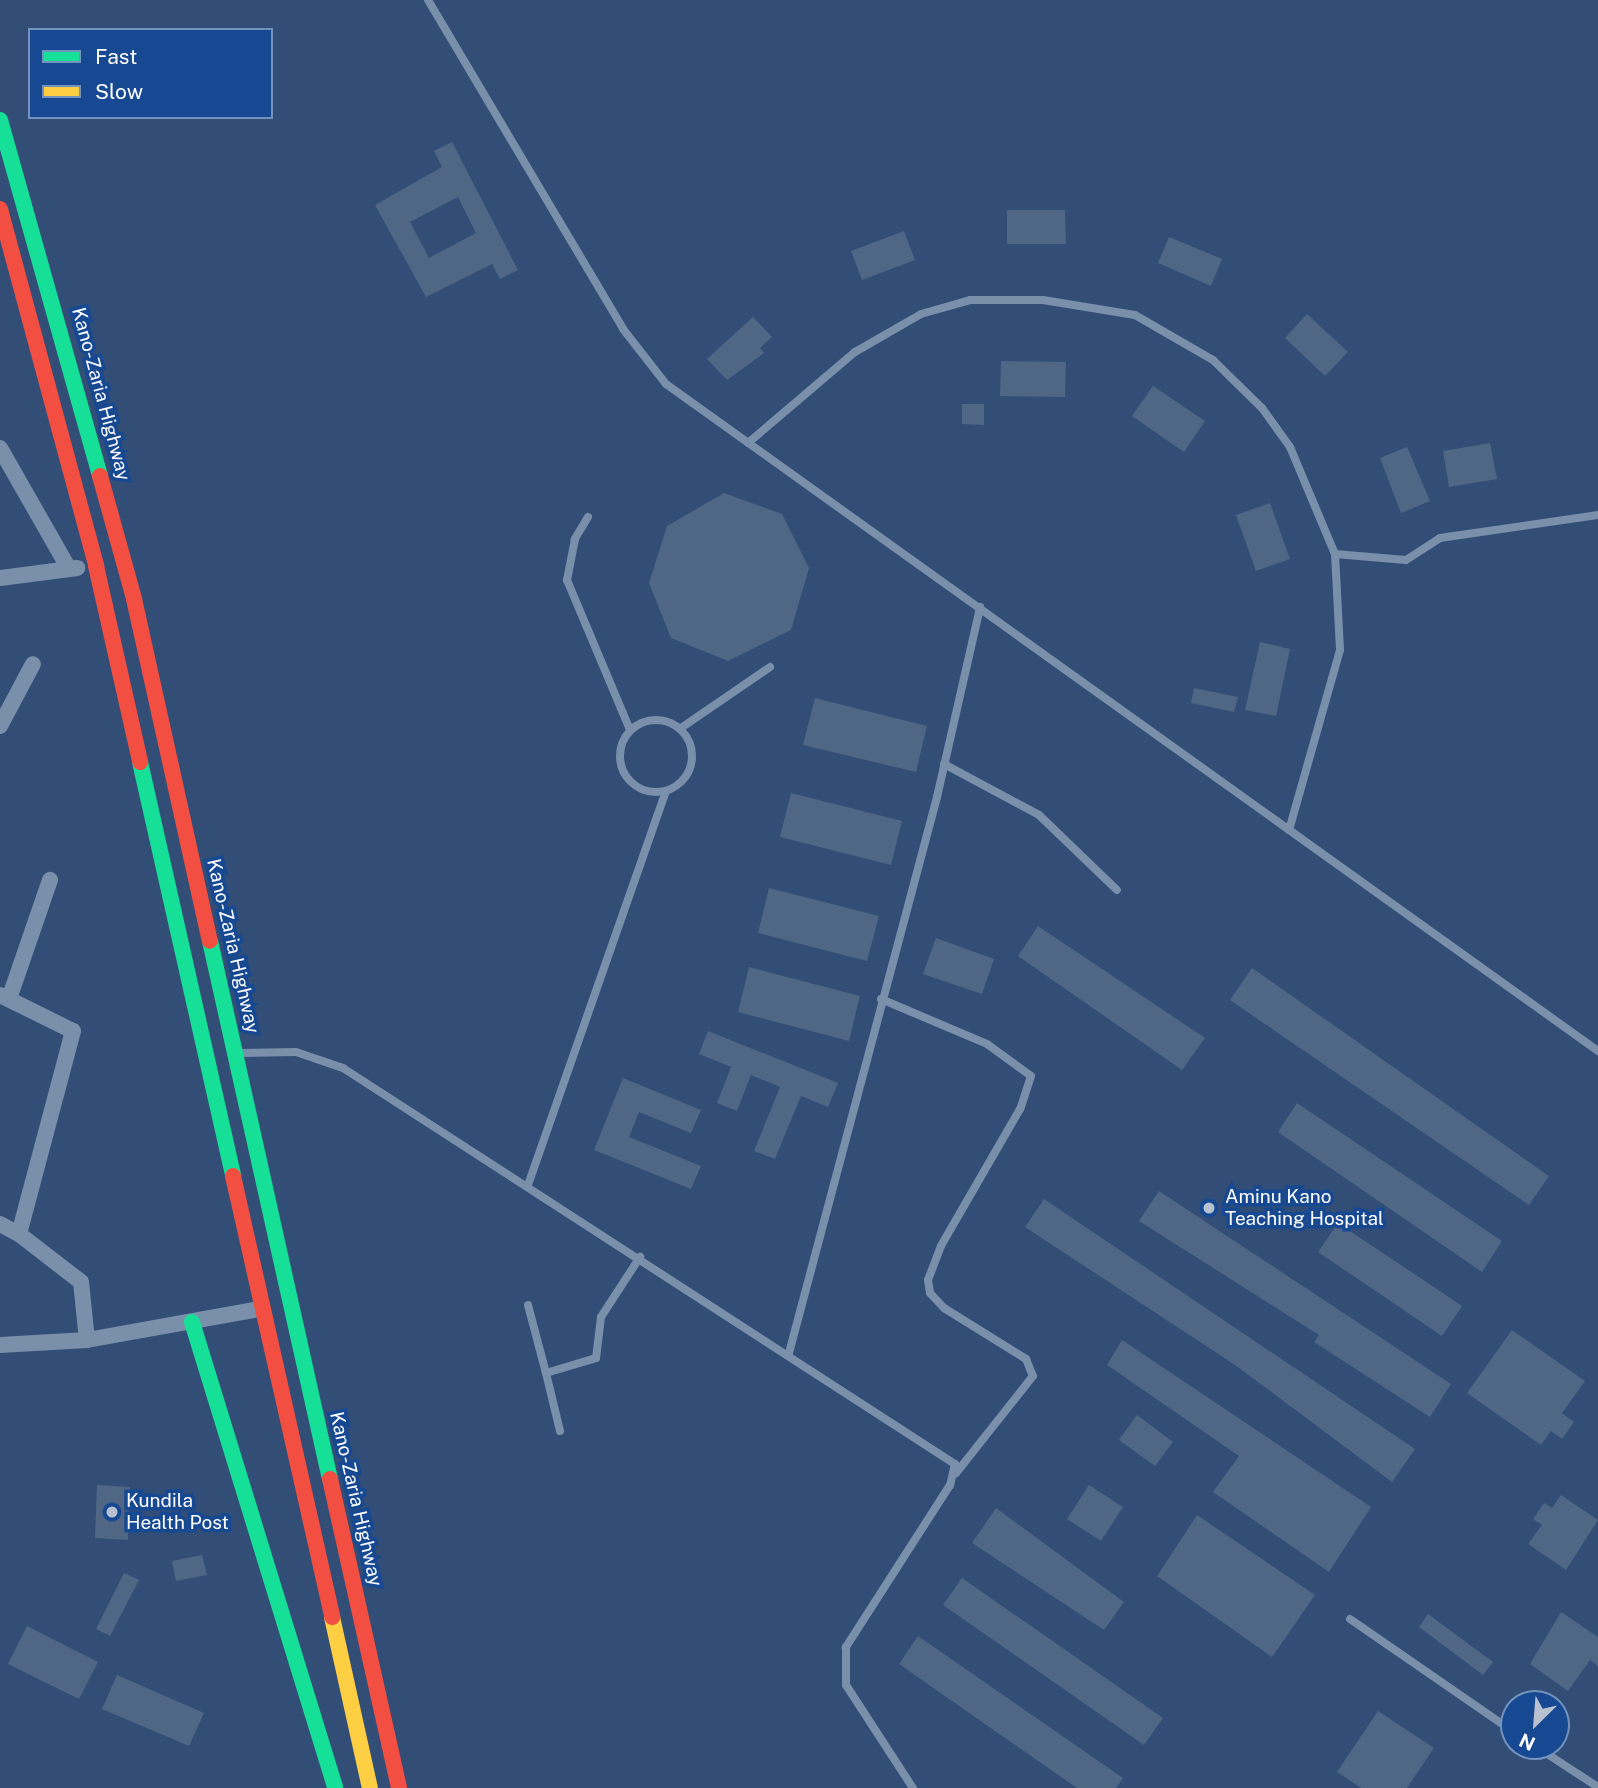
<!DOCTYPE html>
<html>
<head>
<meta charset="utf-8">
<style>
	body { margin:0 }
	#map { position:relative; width:1598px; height:1788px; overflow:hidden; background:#324e76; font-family:"Public Sans",sans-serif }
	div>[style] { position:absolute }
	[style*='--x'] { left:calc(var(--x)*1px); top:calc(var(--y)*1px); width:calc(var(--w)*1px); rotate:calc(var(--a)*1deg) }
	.building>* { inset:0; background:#4f6685 }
	.lane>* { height:8px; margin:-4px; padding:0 4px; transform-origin:4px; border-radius:4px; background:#7a8fa9 }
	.lane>.ring { margin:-4px; padding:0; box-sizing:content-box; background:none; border:8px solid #7a8fa9; border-radius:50% }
	.street>* { height:16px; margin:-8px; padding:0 8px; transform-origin:8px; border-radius:8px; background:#7a8fa9 }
	.fast>* { height:16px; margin:-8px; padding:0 8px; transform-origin:8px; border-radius:8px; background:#16e098 }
	.slow>* { height:16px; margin:-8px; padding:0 8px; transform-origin:8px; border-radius:8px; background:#ffcf43 }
	.jam>* { height:16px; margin:-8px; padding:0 8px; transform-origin:8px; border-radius:8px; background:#f24e42 }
	.dots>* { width:19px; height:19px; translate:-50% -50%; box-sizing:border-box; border:4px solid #164992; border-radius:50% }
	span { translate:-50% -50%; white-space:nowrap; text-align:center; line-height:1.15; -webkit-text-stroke:7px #164992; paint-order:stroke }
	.street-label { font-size:19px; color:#fff }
	.poi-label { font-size:19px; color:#fff }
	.left { translate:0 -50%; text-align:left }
	.legend { position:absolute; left:28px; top:28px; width:245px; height:91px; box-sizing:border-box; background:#164992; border:2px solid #7392be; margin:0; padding:9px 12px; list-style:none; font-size:21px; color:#fff }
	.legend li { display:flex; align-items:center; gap:14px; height:35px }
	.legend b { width:35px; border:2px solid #7392be }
	.north { position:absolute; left:1500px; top:1690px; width:70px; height:70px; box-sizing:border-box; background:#164992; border:2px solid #7392be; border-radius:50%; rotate:205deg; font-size:19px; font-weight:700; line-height:28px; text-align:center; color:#fff }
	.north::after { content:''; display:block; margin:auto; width:24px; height:32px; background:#b7c1cf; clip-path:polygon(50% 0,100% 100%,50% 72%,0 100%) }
</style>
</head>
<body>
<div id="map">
	<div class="building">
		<div style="clip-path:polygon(evenodd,452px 142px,518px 270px,500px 279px,492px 264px,426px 297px,375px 205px,442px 167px,434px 151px,452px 142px,458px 197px,476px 233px,429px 258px,410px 222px,458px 197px)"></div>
		<div style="clip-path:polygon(1007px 210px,1065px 210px,1066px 244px,1007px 244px)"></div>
		<div style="clip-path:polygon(904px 231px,915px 260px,862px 280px,851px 251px)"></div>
		<div style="clip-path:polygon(1169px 237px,1222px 259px,1211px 286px,1158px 263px)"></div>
		<div style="clip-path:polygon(1307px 314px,1348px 352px,1325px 376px,1285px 338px)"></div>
		<div style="clip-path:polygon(753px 317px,772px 337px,760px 348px,764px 353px,727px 380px,707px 359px)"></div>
		<div style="clip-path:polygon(1001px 361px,1066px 362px,1065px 397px,1000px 396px)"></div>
		<div style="clip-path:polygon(1153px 386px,1205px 421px,1184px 452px,1132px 416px)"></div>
		<div style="clip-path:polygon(962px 404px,984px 404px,984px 425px,962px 424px)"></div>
		<div style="clip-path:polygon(1490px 443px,1497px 479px,1449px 487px,1443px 451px)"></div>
		<div style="clip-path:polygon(1407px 447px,1430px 501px,1401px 513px,1380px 458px)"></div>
		<div style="clip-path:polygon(724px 493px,782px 514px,809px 568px,791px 630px,728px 661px,671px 638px,649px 583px,667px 526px)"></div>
		<div style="clip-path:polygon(1270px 503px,1290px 559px,1256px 571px,1236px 515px)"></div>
		<div style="clip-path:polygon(1260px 642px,1290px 649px,1276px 716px,1245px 710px)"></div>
		<div style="clip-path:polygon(1194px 688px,1238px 697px,1234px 712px,1191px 703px)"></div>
		<div style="clip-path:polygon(815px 698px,927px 726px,916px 772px,803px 745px)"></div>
		<div style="clip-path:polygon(791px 793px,902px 821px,891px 865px,780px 837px)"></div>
		<div style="clip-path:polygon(769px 888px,879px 916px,867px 961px,758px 933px)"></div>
		<div style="clip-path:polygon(1038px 926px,1205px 1038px,1182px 1070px,1018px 956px)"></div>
		<div style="clip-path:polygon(936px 938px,994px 959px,982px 994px,923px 974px)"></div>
		<div style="clip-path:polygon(749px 967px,860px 996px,849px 1041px,738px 1012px)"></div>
		<div style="clip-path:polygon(1252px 968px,1549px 1176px,1529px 1205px,1230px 1000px)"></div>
		<div style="clip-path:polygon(708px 1031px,838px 1083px,828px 1107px,801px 1096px,775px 1159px,754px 1151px,780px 1087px,751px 1075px,737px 1111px,717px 1103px,731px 1067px,699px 1054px)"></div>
		<div style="clip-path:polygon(623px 1078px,701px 1110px,691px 1133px,639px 1112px,629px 1137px,701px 1166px,691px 1189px,594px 1150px)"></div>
		<div style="clip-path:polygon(1297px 1103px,1502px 1241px,1482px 1272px,1278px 1132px)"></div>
		<div style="clip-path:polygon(1159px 1191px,1451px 1384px,1430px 1417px,1314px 1342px,1319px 1335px,1139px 1221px)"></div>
		<div style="clip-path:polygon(1044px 1199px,1415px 1449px,1392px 1482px,1235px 1365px,1025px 1227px)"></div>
		<div style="clip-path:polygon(1338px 1223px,1462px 1306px,1442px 1336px,1318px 1252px)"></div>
		<div style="clip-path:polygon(1512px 1330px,1585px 1381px,1562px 1413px,1574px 1422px,1562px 1439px,1551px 1431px,1541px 1445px,1467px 1393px)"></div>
		<div style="clip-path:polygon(1122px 1340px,1371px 1507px,1329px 1572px,1213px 1492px,1239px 1456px,1107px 1365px)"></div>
		<div style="clip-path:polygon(1137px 1415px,1173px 1442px,1155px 1466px,1119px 1440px)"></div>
		<div style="clip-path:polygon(97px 1485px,130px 1487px,128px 1540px,95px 1538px)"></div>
		<div style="clip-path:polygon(1089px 1485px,1123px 1507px,1101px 1541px,1067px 1519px)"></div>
		<div style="clip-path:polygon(1561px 1495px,1598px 1520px,1566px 1570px,1528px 1544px,1542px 1525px,1533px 1519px,1544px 1503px,1552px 1508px)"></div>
		<div style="clip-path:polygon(996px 1508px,1124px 1602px,1104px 1630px,972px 1543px)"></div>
		<div style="clip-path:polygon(1197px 1515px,1315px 1595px,1272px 1657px,1157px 1576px)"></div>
		<div style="clip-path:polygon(202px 1555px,207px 1575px,176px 1581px,172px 1561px)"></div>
		<div style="clip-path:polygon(124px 1573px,139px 1580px,110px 1636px,96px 1629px)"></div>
		<div style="clip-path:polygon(962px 1578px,1163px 1718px,1144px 1745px,943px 1605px)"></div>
		<div style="clip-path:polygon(1561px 1612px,1598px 1637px,1598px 1666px,1590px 1660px,1568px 1691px,1530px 1664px)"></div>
		<div style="clip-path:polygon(1428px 1614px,1493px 1662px,1483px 1675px,1419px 1627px)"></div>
		<div style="clip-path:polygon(27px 1626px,98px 1662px,79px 1699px,8px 1664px)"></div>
		<div style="clip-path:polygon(918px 1636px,1123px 1778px,1116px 1788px,1077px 1788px,899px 1664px)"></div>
		<div style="clip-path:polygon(117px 1675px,204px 1713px,189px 1746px,102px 1709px)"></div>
		<div style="clip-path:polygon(1378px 1711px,1434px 1748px,1407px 1788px,1361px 1788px,1337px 1772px)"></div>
	</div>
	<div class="lane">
		<div style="--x:428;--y:0;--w:382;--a:59.3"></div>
		<div style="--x:623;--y:329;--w:70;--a:52"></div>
		<div style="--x:666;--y:384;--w:1146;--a:35.59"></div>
		<div style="--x:748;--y:443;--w:140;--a:-40.4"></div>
		<div style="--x:855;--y:352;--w:76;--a:-29.9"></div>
		<div style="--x:921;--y:314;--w:51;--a:-15.9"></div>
		<div style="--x:970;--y:300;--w:73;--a:0"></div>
		<div style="--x:1043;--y:300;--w:93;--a:9.3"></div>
		<div style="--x:1135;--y:315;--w:90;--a:30"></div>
		<div style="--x:1213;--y:360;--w:69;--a:44.4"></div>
		<div style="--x:1262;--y:408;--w:48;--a:54.3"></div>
		<div style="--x:1290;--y:447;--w:116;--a:67.2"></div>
		<div style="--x:1335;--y:554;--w:96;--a:87"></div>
		<div style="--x:1340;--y:650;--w:187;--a:105.8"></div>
		<div style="--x:588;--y:517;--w:26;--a:121"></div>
		<div style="--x:575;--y:539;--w:42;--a:101"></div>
		<div style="--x:567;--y:580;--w:163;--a:67.2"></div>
		<div style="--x:1335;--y:554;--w:71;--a:4.8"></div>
		<div style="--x:1406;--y:560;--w:40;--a:-32.9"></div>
		<div style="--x:1440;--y:538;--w:160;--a:-8.3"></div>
		<div class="ring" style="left:620px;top:720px;width:64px;height:64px"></div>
		<div style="--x:681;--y:728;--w:108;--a:-34.4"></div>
		<div style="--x:944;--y:764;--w:108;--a:28.2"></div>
		<div style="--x:1039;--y:815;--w:108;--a:43.9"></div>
		<div style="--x:881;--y:999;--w:115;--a:23"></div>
		<div style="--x:987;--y:1044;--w:54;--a:36"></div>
		<div style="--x:1031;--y:1076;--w:35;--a:108"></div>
		<div style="--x:1020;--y:1109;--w:158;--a:120"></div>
		<div style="--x:941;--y:1246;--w:36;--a:111"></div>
		<div style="--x:928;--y:1280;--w:13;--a:81"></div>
		<div style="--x:930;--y:1293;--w:21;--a:47"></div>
		<div style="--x:944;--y:1308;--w:97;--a:31.9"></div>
		<div style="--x:1026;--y:1359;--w:18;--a:68"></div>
		<div style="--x:1033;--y:1376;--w:124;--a:128.4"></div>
		<div style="--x:240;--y:1053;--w:56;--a:-1"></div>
		<div style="--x:296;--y:1052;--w:50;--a:18.8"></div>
		<div style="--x:343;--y:1068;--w:729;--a:32.91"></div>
		<div style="--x:955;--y:1464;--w:22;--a:103"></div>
		<div style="--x:950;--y:1485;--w:193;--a:122.7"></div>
		<div style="--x:846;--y:1647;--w:38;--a:90"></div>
		<div style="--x:846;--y:1685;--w:123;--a:57"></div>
		<div style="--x:528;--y:1185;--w:417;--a:-70.7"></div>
		<div style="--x:528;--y:1305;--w:70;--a:75.2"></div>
		<div style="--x:789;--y:1353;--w:575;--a:-75.09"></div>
		<div style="--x:937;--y:797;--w:195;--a:-77.2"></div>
		<div style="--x:560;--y:1431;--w:60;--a:-103.6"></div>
		<div style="--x:546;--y:1373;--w:52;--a:-16.7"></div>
		<div style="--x:596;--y:1358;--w:41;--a:-83"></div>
		<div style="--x:601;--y:1317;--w:72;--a:-57"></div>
		<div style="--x:1350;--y:1619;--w:199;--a:34.6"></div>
		<div style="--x:1535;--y:1746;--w:75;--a:33.1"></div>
	</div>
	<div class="street">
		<div style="--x:0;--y:448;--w:139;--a:60.3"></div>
		<div style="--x:0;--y:578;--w:78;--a:-7.4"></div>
		<div style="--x:0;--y:726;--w:70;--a:-62"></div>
		<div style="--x:0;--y:995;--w:81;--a:26.3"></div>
		<div style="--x:73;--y:1031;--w:210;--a:104.9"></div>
		<div style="--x:19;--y:1234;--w:78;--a:37.7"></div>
		<div style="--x:81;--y:1282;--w:58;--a:84.1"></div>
		<div style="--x:9;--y:999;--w:126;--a:-71"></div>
		<div style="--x:0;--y:1224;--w:21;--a:28"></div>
		<div style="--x:0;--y:1345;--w:87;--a:-3.3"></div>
		<div style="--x:87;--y:1340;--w:176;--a:-10.2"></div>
	</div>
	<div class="fast">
		<div style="--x:0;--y:120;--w:370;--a:74.3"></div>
		<div style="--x:140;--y:762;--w:424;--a:77.3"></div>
		<div style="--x:210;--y:941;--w:551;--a:77.43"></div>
		<div style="--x:192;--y:1322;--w:487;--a:72.9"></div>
	</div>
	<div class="slow">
		<div style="--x:332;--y:1617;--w:175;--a:77.5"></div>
	</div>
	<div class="jam">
		<div style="--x:0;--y:209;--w:370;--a:74.9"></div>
		<div style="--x:96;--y:566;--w:201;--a:77.3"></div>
		<div style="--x:100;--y:476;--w:128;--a:74.5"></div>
		<div style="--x:134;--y:599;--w:350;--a:77.5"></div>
		<div style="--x:233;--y:1176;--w:452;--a:77.3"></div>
		<div style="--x:330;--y:1479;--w:317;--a:77.4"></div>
	</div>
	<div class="dots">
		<div style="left:1209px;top:1208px;background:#b7c1cf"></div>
		<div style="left:112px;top:1512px;background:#b7c1cf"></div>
	</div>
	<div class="street-label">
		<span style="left:101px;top:394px;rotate:75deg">Kano-Zaria Highway</span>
		<span style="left:233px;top:946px;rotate:77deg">Kano-Zaria Highway</span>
		<span style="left:356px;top:1499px;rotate:77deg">Kano-Zaria Highway</span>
	</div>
	<div class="poi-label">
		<span class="left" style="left:1225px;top:1208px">Aminu Kano<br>Teaching Hospital</span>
		<span class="left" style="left:126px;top:1512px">Kundila<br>Health Post</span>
	</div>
	<ul class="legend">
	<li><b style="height:9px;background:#16e098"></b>Fast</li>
	<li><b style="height:9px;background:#ffcf43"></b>Slow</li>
	</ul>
	<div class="north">N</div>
</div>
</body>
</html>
